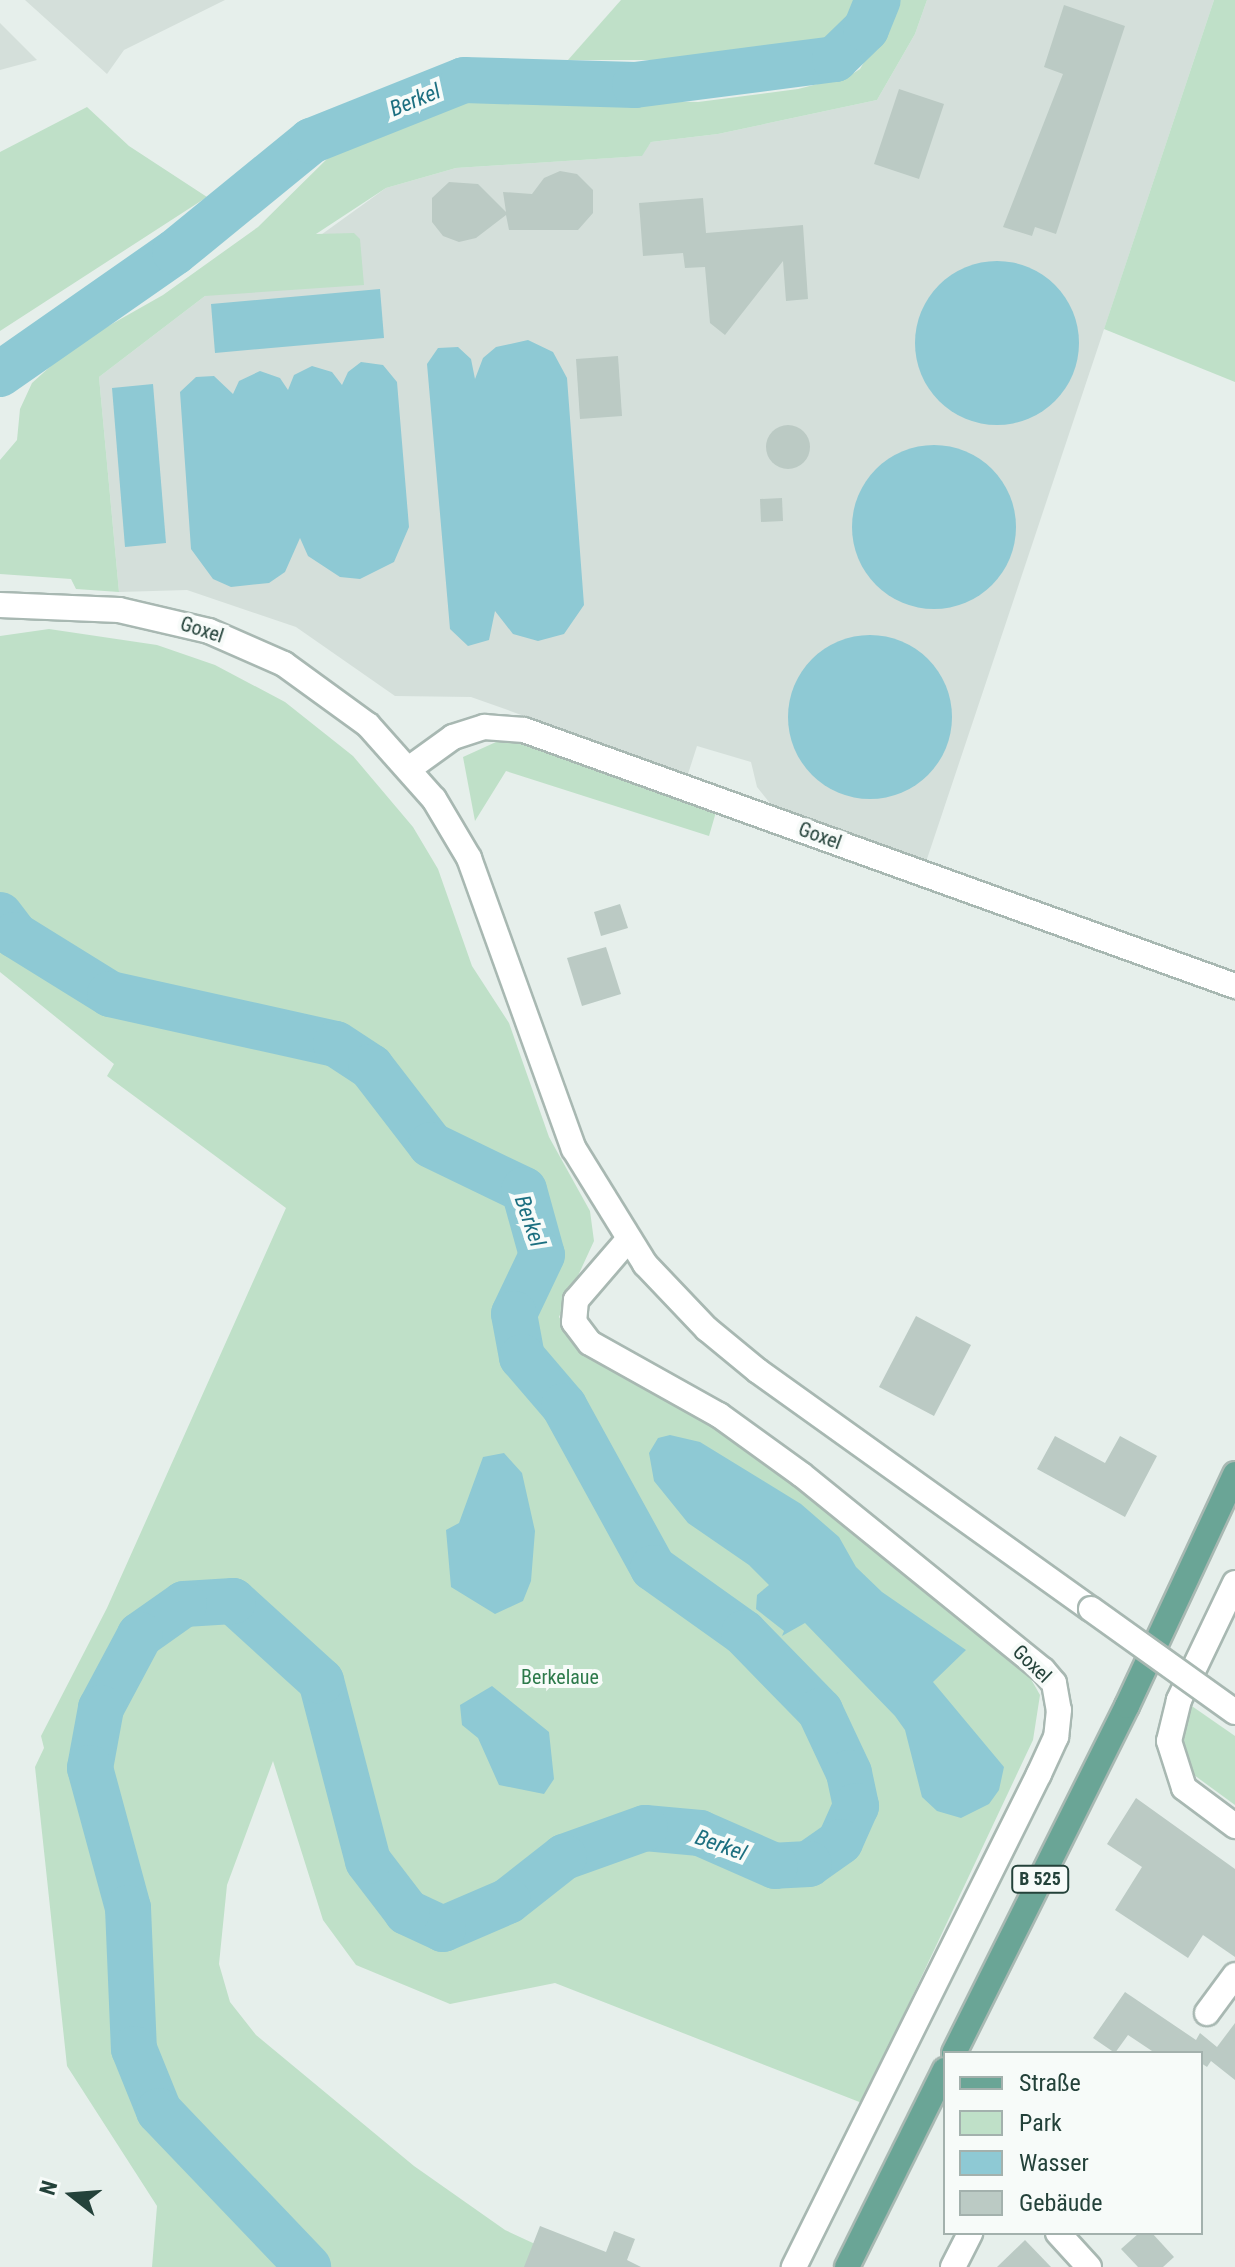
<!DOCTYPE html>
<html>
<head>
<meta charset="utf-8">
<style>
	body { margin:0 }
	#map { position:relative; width:1235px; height:2267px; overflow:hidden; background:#e6efeb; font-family:"Roboto Condensed",sans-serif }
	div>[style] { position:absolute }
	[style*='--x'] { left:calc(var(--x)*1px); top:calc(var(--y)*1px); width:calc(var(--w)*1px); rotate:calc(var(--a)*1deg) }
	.built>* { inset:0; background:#d4dfda }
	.green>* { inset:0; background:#bfe0c8 }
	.water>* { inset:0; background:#8ec9d4 }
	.round { border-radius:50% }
	.river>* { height:46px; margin:-23px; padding:0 23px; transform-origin:23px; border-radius:23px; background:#8ec9d4 }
	.building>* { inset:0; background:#bbcac4 }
	.roads { filter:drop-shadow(2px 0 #a8b8b2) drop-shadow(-2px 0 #a8b8b2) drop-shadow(0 2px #a8b8b2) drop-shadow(0 -2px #a8b8b2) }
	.minor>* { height:24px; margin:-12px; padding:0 12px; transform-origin:12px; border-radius:12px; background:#fff }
	.major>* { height:24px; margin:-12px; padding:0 12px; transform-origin:12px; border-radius:12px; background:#6aa596 }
	.bridges { filter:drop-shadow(2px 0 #a8b8b2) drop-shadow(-2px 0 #a8b8b2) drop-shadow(0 2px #a8b8b2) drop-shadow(0 -2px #a8b8b2) }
	.minor-bridge>* { height:24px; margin:-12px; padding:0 12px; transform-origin:12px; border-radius:12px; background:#fff }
	span { translate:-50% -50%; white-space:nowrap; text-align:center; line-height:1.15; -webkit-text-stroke:8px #f7fbf9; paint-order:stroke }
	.shield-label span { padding:2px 6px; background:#f7fbf9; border:2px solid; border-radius:6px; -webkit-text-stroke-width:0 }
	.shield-label { font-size:18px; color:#24423a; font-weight:700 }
	.street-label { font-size:20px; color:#24423a }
	.park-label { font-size:20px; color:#2d7a4b }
	.water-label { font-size:22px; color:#1c6f80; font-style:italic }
	.legend { position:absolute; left:943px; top:2051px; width:260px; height:184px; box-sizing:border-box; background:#f7fbf9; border:2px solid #a3b1ad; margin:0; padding:10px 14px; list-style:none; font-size:24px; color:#24423a }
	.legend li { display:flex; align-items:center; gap:16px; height:40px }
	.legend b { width:40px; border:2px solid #a3b1ad }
	.north { position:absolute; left:32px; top:2155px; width:80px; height:80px; -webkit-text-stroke:6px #f7fbf9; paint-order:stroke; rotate:287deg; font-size:22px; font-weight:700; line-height:32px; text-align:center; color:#24423a }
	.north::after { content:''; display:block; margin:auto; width:28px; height:36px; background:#24423a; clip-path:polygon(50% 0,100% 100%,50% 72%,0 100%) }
</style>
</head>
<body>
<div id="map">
	<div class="built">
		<div style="clip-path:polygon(25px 0,225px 0,124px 50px,107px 74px)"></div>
		<div style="clip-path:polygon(927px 0,1214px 0,926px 862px,773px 807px,757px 787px,751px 762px,697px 746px,688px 774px,471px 697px,395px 696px,296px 627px,187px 590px,119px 592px,99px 377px,205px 296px,318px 237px,386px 188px,456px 168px,641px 156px,651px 142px,718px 134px,877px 100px,915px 34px)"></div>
		<div style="clip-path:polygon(0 23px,37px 60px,0 70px)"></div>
	</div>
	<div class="green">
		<div style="clip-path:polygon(621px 0,857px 0,846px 26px,822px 44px,794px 54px,758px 60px,568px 60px)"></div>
		<div style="clip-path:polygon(900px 0,927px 0,915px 34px,877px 100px,718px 134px,651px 142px,642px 156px,456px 168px,386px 188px,316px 234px,354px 233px,360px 239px,364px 285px,205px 296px,99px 377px,119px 592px,76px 589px,71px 579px,0 574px,0 460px,17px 440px,20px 409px,32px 383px,73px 346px,163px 295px,258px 227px,335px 151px,363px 136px,479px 97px,698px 102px,798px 89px,849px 76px,860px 69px)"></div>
		<div style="clip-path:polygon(1214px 0,1235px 0,1235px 382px,1104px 329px)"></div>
		<div style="clip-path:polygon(87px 107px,129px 146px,207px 197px,0 331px,0 152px)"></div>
		<div style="clip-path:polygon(49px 629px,157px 645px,215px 665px,285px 702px,353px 756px,413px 827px,438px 869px,472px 966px,509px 1023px,549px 1137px,590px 1211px,594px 1241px,559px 1317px,578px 1344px,728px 1431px,1023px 1665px,1040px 1695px,1033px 1740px,862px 2103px,555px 1983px,450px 2004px,356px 1965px,323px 1920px,273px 1761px,227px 1885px,219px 1964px,230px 2002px,256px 2035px,414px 2166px,505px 2230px,535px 2244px,525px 2267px,152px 2267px,157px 2206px,67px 2066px,35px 1767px,44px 1748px,41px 1736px,107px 1608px,286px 1208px,107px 1076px,114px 1064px,0 972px,0 636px)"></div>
		<div style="clip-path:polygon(507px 737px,716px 812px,709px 836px,506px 771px,475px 821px,463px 757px)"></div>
		<div style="clip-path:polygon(1186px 1702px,1235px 1736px,1235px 1805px,1194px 1775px,1181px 1742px)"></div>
	</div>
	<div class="water">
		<div class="round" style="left:915px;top:261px;width:164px;height:164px"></div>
		<div style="clip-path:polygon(380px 289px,384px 338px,215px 353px,211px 304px)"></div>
		<div style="clip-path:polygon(528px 340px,553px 352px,567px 378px,584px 605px,564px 634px,538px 641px,513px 634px,495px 611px,489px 640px,468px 646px,450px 629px,427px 364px,438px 348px,458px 347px,471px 359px,475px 379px,483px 358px,496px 347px)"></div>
		<div style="clip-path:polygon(361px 362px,383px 365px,397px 382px,409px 527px,394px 562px,360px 579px,340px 577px,308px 556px,300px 538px,285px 572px,269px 583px,231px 587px,213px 579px,191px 549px,180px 392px,196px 377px,214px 376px,233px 394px,239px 381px,260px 371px,280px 378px,288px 390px,294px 375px,312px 366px,332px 372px,342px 385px,348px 372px)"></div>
		<div style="clip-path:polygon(153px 384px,166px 543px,125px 547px,112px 388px)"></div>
		<div class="round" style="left:852px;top:445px;width:164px;height:164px"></div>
		<div class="round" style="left:788px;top:635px;width:164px;height:164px"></div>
		<div style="clip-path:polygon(670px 1435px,700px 1442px,801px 1504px,839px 1537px,856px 1567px,882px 1592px,966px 1650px,933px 1682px,1004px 1767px,999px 1790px,989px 1804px,961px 1818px,937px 1811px,922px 1797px,905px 1730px,895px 1716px,805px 1623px,782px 1636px,784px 1631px,756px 1609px,757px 1595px,769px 1585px,749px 1565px,688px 1523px,654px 1481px,649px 1453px,658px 1438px)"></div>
		<div style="clip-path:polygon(504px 1453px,522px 1473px,535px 1531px,531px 1581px,523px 1601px,495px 1614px,451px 1587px,446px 1530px,459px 1523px,483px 1457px)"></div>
		<div style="clip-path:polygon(492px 1686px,549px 1732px,554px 1779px,544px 1794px,499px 1785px,478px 1738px,462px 1725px,460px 1705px)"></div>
	</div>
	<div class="river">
		<div style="--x:0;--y:374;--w:213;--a:-34.9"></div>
		<div style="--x:175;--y:252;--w:176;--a:-39.2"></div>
		<div style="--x:311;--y:141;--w:165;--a:-21.7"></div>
		<div style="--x:464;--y:80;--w:171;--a:1.7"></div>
		<div style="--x:635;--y:85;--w:202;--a:-7.4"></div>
		<div style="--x:835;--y:59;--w:43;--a:-44.1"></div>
		<div style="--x:866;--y:29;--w:31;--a:-68"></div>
		<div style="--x:0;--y:915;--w:25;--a:53"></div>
		<div style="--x:15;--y:935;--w:112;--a:31.8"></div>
		<div style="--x:110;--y:994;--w:231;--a:12.5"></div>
		<div style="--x:336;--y:1044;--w:42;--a:33.3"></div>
		<div style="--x:371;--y:1067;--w:98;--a:52.4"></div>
		<div style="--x:431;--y:1145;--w:103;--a:25.8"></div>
		<div style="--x:524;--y:1190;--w:67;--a:74.5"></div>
		<div style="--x:542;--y:1255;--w:65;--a:115.4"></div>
		<div style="--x:514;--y:1314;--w:44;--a:79.5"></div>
		<div style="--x:522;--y:1357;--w:65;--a:49.4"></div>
		<div style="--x:564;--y:1406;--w:185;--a:61.2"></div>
		<div style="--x:653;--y:1568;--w:112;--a:35.5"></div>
		<div style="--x:744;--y:1633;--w:109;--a:45.7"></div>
		<div style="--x:820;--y:1711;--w:68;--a:64.9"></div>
		<div style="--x:849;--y:1773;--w:34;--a:78"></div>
		<div style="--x:856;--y:1806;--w:39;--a:114"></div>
		<div style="--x:840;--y:1842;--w:38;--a:145"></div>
		<div style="--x:809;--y:1864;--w:34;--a:177"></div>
		<div style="--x:775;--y:1866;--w:82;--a:-156.3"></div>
		<div style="--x:700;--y:1833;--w:55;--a:-174.8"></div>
		<div style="--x:645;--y:1828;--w:86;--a:160.3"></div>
		<div style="--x:564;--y:1857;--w:71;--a:141.8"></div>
		<div style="--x:508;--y:1901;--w:71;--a:156.7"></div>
		<div style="--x:443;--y:1929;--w:40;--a:-155"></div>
		<div style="--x:407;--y:1912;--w:64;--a:-127.4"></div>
		<div style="--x:368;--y:1861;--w:186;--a:-104.6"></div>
		<div style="--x:321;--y:1681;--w:119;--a:-137.7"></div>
		<div style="--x:233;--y:1601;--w:49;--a:176.5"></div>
		<div style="--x:184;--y:1604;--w:54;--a:144.8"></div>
		<div style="--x:140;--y:1635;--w:83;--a:118.1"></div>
		<div style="--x:101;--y:1708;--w:61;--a:100.4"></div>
		<div style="--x:90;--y:1768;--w:145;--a:74.8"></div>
		<div style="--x:128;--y:1908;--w:141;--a:87.6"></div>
		<div style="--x:134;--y:2049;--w:67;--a:68"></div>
		<div style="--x:159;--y:2111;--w:216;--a:46.3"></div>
	</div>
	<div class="building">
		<div style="clip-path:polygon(1064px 5px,1125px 26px,1056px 234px,1035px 227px,1032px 236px,1003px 227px,1063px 74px,1044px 67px)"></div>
		<div style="clip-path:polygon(899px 89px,944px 104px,919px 179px,874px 164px)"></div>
		<div style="clip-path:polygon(560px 171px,577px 174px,593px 190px,593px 213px,578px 230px,509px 230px,506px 215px,476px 238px,459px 242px,443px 236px,432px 222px,432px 198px,449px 182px,478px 184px,506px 212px,503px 192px,532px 194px,544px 178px)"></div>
		<div style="clip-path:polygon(703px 198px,706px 233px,803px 225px,808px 299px,786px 301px,783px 261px,725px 335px,710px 323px,705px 267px,685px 268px,683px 253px,643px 256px,639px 203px)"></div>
		<div style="clip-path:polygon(618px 356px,622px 416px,580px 419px,576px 359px)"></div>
		<div class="round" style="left:766px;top:425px;width:44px;height:44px"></div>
		<div style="clip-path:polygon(782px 498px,783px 521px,761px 522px,760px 499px)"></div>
		<div style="clip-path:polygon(620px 904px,628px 928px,601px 936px,594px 912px)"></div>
		<div style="clip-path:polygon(606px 947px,621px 994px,582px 1006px,567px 958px)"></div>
		<div style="clip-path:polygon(916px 1316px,971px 1345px,934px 1416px,879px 1387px)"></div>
		<div style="clip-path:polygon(1055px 1436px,1105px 1463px,1120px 1436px,1157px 1456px,1125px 1517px,1037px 1469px)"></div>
		<div style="clip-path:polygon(1136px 1798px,1235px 1869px,1235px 1957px,1203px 1935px,1188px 1958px,1115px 1910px,1142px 1867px,1107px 1844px)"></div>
		<div style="clip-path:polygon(1125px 1992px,1196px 2040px,1200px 2033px,1217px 2047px,1235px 2023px,1235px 2080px,1211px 2061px,1207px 2067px,1201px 2063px,1201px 2053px,1155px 2053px,1128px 2035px,1115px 2053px,1093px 2038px)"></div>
		<div style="clip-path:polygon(540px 2226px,606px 2252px,614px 2231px,635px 2239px,627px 2260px,641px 2267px,524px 2267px)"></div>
		<div style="clip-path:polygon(1139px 2233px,1152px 2233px,1174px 2257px,1163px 2267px,1138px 2267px,1121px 2249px)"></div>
		<div style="clip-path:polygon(1025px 2240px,1051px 2267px,997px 2267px)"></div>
	</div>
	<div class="roads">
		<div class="minor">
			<div style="--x:0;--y:605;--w:119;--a:2.4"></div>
			<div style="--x:119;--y:610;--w:92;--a:13.1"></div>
			<div style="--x:209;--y:631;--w:82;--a:23.7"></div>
			<div style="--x:284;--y:664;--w:104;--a:36"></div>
			<div style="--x:368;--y:725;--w:99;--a:48.3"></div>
			<div style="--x:434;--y:799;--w:69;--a:59.3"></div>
			<div style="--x:469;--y:858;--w:309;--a:70.2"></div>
			<div style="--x:574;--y:1149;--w:135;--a:58.3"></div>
			<div style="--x:645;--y:1264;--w:90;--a:46.4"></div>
			<div style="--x:707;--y:1329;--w:66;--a:39.5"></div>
			<div style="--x:758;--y:1371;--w:409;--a:35.6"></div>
			<div style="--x:410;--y:768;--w:53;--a:-35.8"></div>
			<div style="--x:453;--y:737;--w:33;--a:-18"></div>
			<div style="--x:484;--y:727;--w:40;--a:4.3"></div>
			<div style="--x:524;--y:730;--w:756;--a:19.8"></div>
			<div style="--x:627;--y:1241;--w:78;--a:130.8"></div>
			<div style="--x:576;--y:1300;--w:22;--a:95"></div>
			<div style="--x:574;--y:1322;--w:26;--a:53"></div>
			<div style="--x:590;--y:1343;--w:148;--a:29.2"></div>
			<div style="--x:719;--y:1415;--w:102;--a:35.9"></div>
			<div style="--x:802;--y:1475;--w:310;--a:39"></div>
			<div style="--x:1043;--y:1670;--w:17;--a:50"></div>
			<div style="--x:1054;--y:1683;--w:27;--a:80"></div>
			<div style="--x:1059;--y:1710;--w:27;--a:96"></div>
			<div style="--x:1056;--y:1737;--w:41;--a:114.7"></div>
			<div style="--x:1039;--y:1774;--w:551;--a:116.43"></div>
			<div style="--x:1235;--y:1583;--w:130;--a:115.6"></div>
			<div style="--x:1179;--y:1700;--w:42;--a:103.7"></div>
			<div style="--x:1169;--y:1741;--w:49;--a:72.3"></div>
			<div style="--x:1184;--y:1788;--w:64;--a:36.7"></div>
			<div style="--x:1207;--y:2013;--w:47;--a:-53.6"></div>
			<div style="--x:1058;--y:2233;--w:46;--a:47.6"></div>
			<div style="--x:953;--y:2267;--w:38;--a:-63"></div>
		</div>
		<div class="major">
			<div style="--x:954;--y:2053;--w:388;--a:-63.5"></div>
			<div style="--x:1127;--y:1706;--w:256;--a:-65"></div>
			<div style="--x:847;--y:2267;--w:220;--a:-63.6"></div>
		</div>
	</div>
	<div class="bridges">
		<div class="minor-bridge">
			<div style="--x:1091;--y:1609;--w:177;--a:35.6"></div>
		</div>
	</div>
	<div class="shield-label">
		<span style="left:1040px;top:1879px">B 525</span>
	</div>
	<div class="street-label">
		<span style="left:202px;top:630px;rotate:18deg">Goxel</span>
		<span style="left:820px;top:836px;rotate:20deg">Goxel</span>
		<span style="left:1032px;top:1664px;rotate:44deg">Goxel</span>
	</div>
	<div class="park-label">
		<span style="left:560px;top:1677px">Berkelaue</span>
	</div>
	<div class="water-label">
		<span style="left:415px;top:100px;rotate:-22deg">Berkel</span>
		<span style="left:530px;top:1221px;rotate:71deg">Berkel</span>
		<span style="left:721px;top:1845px;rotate:20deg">Berkel</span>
	</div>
	<ul class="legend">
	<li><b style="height:10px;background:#6aa596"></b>Straße</li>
	<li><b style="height:22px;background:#bfe0c8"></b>Park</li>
	<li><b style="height:22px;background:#8ec9d4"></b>Wasser</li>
	<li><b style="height:22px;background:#bbcac4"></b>Gebäude</li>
	</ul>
	<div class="north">N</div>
</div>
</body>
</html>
